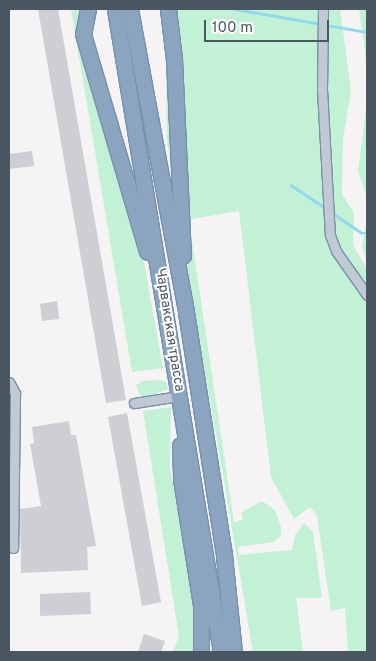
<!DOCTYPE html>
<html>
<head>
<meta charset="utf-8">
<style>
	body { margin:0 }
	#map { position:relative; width:376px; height:661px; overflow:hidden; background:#f5f3f3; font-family:Overpass,sans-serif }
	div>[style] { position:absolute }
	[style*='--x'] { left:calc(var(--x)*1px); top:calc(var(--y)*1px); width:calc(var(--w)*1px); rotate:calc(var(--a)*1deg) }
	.green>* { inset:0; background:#c3f1d5 }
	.stream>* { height:2.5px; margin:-1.25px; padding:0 1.25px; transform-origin:1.25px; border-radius:1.25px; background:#90daee }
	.building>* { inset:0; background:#cdcfd5 }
	.roads { filter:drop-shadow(1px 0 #7690ad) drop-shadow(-1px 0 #7690ad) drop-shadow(0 1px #7690ad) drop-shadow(0 -1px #7690ad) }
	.street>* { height:9px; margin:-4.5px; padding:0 4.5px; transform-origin:4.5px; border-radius:4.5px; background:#c1cad2 }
	.highway>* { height:15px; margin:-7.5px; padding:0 7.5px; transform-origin:7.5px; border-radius:7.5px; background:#8ba5c1 }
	span { translate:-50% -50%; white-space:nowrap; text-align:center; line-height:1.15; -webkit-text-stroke:4px #fff; paint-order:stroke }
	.street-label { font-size:14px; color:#4a5661 }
	.frame { position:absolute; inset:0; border:10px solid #4a5661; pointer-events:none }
	.scale { position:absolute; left:204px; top:20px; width:125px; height:22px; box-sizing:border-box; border:2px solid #4a5661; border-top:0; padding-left:6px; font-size:15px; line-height:18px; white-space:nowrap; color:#4a5661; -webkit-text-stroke:4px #fff; paint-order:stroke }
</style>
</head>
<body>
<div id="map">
	<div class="green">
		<div style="clip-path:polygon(71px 9px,80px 9px,120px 124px,111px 155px,116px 177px,136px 218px,163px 368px,132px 372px)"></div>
		<div style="clip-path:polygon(165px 9px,340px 9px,351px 91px,343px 139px,342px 194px,354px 213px,353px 245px,367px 269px,367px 652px,348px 652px,345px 608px,331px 611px,317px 516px,310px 507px,294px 519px,271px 477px,239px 211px,180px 221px,167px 140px)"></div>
		<div style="clip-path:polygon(359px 9px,367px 9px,367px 70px,364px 43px)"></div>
		<div style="clip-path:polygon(367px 102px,367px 197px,358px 171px)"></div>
		<div style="clip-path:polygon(367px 218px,367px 260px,362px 248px)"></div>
		<div style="clip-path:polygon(189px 221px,234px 522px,243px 520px,241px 513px,262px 501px,275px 510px,281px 527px,281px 535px,274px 542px,238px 547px,239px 555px,292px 550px,295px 535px,304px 523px,313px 532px,322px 598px,296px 598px,303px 652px,253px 652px,180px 223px)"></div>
		<div style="clip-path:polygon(160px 380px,166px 382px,168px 389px,145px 398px,139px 394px,136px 385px,143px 381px)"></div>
		<div style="clip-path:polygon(171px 407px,170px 467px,193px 598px,194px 652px,173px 652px,179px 636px,143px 411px)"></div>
	</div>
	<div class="stream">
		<div style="--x:235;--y:9;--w:134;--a:9.9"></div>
		<div style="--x:291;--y:185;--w:43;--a:33.7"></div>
		<div style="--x:331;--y:212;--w:37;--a:34"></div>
		<div style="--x:362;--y:233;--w:5;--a:0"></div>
	</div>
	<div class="building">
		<div style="clip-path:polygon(38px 9px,58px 9px,126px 400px,106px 403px)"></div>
		<div style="clip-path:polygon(32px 151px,34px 166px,9px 169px,9px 154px)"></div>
		<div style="clip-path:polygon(57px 301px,59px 319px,42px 321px,40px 304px)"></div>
		<div style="clip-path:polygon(127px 413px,161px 602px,142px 606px,108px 417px)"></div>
		<div style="clip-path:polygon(69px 421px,71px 435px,76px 435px,96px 546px,87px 547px,88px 570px,21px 573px,20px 509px,41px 506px,30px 444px,34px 443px,32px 427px)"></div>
		<div style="clip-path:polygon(90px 592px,91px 614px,40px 616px,40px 594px)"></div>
		<div style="clip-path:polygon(144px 634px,165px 641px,161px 652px,138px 652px)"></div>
	</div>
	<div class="roads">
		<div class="street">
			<div style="--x:323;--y:9;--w:80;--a:90.7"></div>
			<div style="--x:322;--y:89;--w:146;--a:86.9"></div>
			<div style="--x:330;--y:235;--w:17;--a:69"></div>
			<div style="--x:336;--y:251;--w:54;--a:54.8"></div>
			<div style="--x:9;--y:382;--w:13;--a:61"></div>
			<div style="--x:15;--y:393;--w:155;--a:90.7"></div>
			<div style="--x:134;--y:403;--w:46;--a:-8.8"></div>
		</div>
		<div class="highway">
			<div style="--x:88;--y:9;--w:25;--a:101"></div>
			<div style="--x:83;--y:34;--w:227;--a:73.6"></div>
			<div style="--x:115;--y:9;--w:652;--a:80.64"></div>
			<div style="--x:130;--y:9;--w:308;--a:79.5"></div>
			<div style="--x:186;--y:312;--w:247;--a:81.1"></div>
			<div style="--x:224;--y:556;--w:97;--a:84.1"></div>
			<div style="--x:168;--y:9;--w:50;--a:83.2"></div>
			<div style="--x:174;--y:59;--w:197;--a:87.4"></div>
			<div style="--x:180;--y:445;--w:34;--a:88"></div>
			<div style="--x:181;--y:479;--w:128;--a:81"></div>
			<div style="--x:201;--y:605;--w:47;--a:90"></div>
		</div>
	</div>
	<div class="street-label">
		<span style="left:169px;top:330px;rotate:81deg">Чарвакская трасса</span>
	</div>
	<div class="frame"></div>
	<div class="scale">100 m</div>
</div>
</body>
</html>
